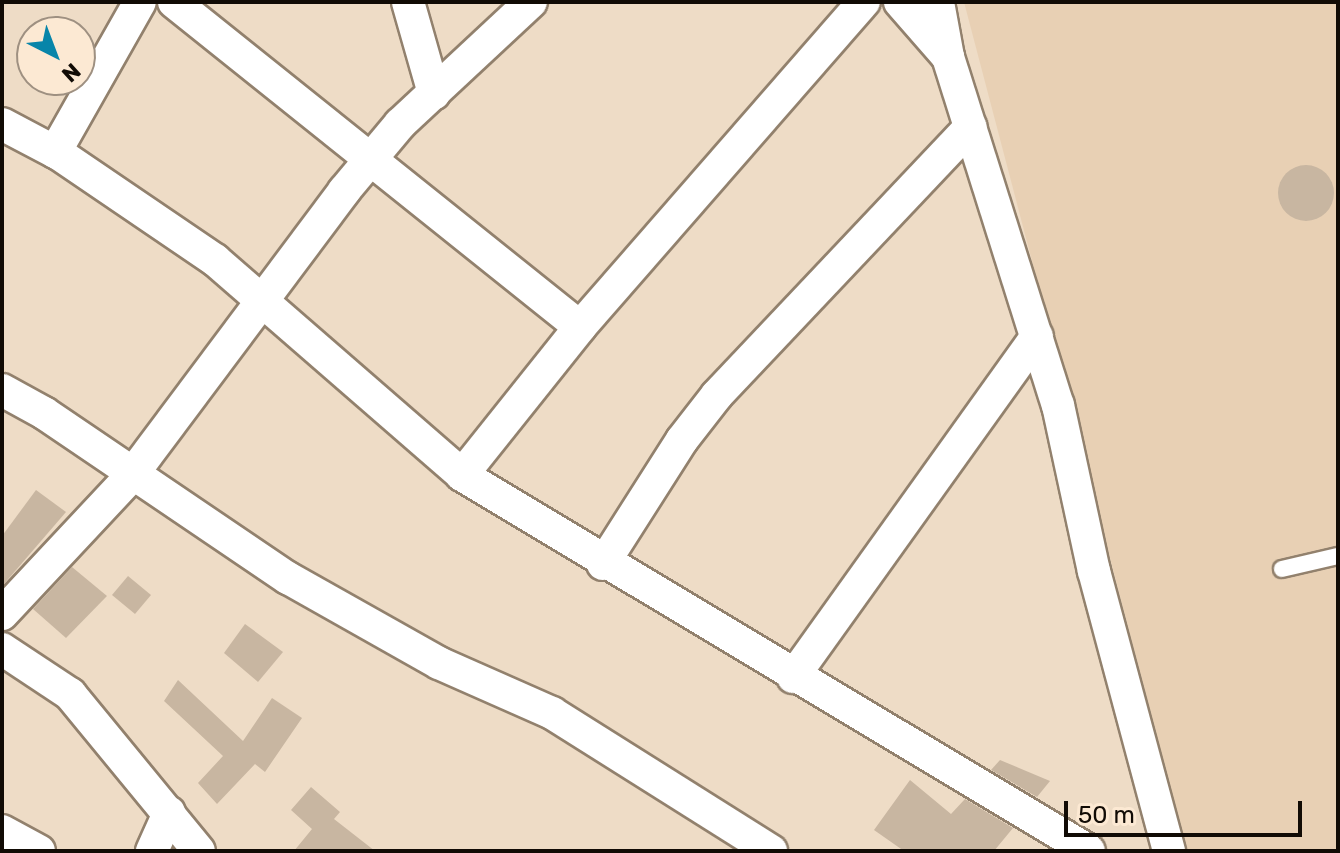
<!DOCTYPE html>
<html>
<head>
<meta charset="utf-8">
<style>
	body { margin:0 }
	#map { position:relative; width:1340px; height:853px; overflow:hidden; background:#eedcc6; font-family:Rubik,sans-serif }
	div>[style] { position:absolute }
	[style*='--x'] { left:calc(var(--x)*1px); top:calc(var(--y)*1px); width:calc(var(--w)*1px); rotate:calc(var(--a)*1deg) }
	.built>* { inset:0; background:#e8d0b4 }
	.building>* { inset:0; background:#c8b6a1 }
	.round { border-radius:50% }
	.roads { filter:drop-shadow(2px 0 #92816d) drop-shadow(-2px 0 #92816d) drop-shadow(0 2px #92816d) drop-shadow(0 -2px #92816d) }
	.lane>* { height:16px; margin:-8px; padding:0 8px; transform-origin:8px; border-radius:8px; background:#fff }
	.street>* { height:32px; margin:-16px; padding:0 16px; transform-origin:16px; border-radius:16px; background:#fff }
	span { translate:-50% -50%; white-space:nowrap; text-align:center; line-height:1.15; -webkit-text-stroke:7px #fce9d3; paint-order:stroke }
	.frame { position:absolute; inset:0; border:4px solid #110b05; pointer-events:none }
	.north { position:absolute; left:16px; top:16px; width:80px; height:80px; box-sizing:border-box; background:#fce9d3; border:2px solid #9e9081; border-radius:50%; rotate:138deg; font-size:22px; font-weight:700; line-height:32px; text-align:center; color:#110b05 }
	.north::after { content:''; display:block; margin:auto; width:28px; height:36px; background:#0885a9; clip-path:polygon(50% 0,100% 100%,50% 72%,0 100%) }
	.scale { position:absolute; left:1064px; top:801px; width:238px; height:36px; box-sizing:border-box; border:4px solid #110b05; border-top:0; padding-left:10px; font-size:24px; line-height:28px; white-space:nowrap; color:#110b05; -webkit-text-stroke:6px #fce9d3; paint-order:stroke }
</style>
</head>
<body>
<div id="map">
	<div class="built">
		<div style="clip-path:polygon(964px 2px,1338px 2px,1338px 851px,1187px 851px)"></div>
	</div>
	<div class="building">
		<div class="round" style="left:1278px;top:165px;width:56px;height:56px"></div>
		<div style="clip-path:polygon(36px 490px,66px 512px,4px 584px,2px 536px)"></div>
		<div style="clip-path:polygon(72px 567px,107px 596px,66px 638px,33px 609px)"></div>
		<div style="clip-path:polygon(128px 576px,151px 595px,135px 614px,112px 595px)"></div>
		<div style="clip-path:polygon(245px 624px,283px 652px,258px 682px,224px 653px)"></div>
		<div style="clip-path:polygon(178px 680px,243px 741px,272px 698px,302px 718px,265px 772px,255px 764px,217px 804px,198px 783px,223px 756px,164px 701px)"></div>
		<div style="clip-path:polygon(1000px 760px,1050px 781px,1037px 797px,991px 770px)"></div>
		<div style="clip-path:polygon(910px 780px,951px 814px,965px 799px,1013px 828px,994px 851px,904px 851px,874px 830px)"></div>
		<div style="clip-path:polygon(311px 787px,340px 812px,334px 819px,375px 851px,294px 851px,312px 829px,291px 810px)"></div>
	</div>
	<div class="roads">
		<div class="lane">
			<div style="--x:1282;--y:569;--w:57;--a:-13.1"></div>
		</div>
		<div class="street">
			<div style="--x:174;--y:2;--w:520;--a:38.68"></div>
			<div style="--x:408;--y:2;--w:95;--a:74.1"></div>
			<div style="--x:900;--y:2;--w:73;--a:48.9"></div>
			<div style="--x:938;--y:2;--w:56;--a:79.7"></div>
			<div style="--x:948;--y:57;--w:365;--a:72.5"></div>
			<div style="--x:1058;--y:405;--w:170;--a:77.8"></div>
			<div style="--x:1094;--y:571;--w:290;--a:75"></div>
			<div style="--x:2;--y:124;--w:64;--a:27.8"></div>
			<div style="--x:59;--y:154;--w:189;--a:34.2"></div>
			<div style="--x:215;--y:260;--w:327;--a:41"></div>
			<div style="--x:462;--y:475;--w:731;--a:30.95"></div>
			<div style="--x:55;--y:152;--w:172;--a:-60.5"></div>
			<div style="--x:2;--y:390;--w:48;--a:28.7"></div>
			<div style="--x:44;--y:413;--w:295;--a:34.1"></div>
			<div style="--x:288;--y:578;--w:173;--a:29.4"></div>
			<div style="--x:439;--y:663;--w:124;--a:23.9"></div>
			<div style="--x:552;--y:713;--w:259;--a:32.2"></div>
			<div style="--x:462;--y:475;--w:189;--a:-51.4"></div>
			<div style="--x:580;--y:327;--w:432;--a:-48.9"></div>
			<div style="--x:603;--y:564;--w:147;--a:-57.5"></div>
			<div style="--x:682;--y:440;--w:57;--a:-52.1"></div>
			<div style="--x:717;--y:395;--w:369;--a:-46.6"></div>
			<div style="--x:2;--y:614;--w:189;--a:-46.9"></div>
			<div style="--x:131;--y:476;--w:356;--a:-53.2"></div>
			<div style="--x:344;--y:191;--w:87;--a:-50.1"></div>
			<div style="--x:400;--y:124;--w:179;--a:-43"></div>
			<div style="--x:2;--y:649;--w:82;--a:33.5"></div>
			<div style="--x:70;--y:694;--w:203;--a:50.6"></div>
			<div style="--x:793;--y:677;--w:419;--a:-54.4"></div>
			<div style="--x:2;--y:831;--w:42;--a:28.4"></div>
			<div style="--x:152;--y:851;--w:42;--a:-65.9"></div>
		</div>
	</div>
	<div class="frame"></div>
	<div class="north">N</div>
	<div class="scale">50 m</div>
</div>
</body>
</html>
